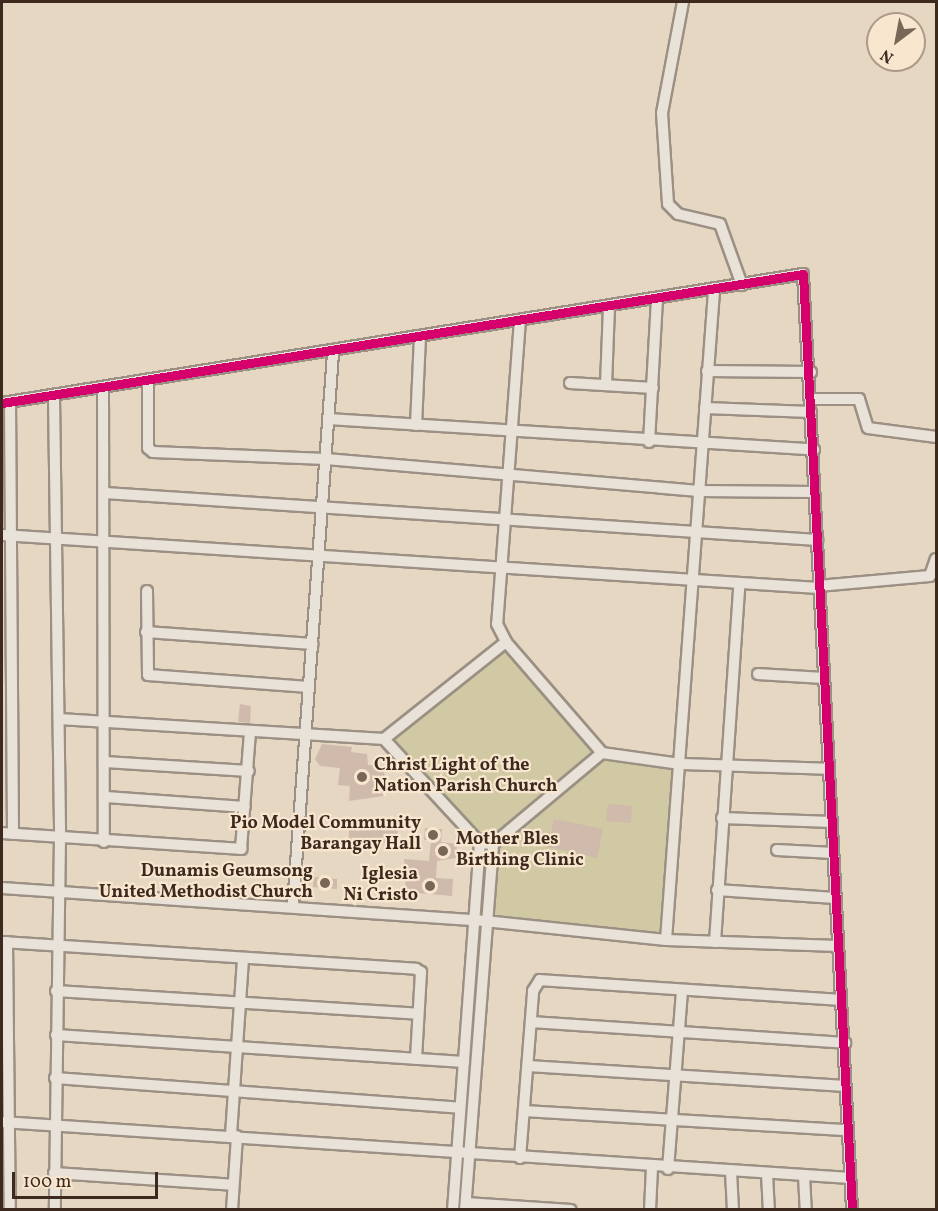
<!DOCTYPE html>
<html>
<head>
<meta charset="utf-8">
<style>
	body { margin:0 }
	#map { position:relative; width:938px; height:1211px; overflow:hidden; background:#e6d7c2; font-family:Vollkorn,serif }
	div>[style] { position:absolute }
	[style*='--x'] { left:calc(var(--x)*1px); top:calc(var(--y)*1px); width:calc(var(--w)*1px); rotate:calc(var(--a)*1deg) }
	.green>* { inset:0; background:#d1c9a3 }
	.building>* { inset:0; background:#cfbaab }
	.roads { filter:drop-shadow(2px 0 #9b9083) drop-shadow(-2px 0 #9b9083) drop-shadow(0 2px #9b9083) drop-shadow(0 -2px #9b9083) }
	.minor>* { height:10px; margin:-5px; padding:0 5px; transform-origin:5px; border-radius:5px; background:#e9e2d8 }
	.cycleway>* { height:9px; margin:-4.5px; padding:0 4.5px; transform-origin:4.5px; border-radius:4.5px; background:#d6006c }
	.dots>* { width:16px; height:16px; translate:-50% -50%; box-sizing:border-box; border:3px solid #f8e6ce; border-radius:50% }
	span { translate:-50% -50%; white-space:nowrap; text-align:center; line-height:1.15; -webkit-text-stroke:4.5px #f8e6ce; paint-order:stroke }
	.poi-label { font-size:18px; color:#3d291e; font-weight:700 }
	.left { translate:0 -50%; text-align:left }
	.right { translate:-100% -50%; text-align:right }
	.frame { position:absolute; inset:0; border:3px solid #3d291e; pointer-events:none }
	.north { position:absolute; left:866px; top:12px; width:60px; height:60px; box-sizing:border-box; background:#f8e6ce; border:2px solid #ad9a88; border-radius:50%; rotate:212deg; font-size:16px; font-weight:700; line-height:24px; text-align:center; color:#3d291e }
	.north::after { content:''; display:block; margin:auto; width:21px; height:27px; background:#786657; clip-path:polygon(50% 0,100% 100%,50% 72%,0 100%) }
	.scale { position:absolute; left:12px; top:1172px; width:146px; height:27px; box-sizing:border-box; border:3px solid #3d291e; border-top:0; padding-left:8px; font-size:18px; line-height:21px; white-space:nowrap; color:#3d291e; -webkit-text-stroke:4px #f8e6ce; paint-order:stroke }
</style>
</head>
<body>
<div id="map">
	<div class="green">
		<div style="clip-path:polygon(506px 642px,602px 753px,680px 764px,666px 940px,485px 922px,493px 844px,480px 843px,384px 739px)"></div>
	</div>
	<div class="building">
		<div style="clip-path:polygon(240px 704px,251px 706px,250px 723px,238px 722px)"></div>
		<div style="clip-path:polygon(322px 744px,352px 747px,351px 752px,367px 754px,368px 765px,385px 766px,383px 796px,349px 801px,350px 786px,338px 785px,340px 768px,320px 766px,315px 759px)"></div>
		<div style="clip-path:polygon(608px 804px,632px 806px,631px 823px,606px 821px)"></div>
		<div style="clip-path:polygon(554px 819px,603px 829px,597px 858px,548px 847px)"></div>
		<div style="clip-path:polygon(350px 820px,398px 826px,397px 842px,348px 846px)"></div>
		<div style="clip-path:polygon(425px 828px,442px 829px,441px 842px,457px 844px,456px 858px,437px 861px,436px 878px,453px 879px,452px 896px,406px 892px,404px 859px,429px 861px,431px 840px,424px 840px)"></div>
		<div style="clip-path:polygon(314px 877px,337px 879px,337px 889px,313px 887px)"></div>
	</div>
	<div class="roads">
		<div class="minor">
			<div style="--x:683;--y:2;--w:113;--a:100.7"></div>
			<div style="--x:662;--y:113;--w:91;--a:86.2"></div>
			<div style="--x:668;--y:204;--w:14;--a:45"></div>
			<div style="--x:678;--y:214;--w:43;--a:13.4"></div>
			<div style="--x:720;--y:224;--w:65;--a:70.2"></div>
			<div style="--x:520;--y:320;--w:305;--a:94.3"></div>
			<div style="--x:497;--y:624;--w:20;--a:63"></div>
			<div style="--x:506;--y:642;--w:147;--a:49.1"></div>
			<div style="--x:602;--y:753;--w:79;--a:8"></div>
			<div style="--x:680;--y:764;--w:149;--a:1.9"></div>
			<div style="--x:707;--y:371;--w:104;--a:0.6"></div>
			<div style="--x:148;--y:382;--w:66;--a:90"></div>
			<div style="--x:148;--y:448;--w:6;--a:39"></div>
			<div style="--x:153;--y:452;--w:173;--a:2.3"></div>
			<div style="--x:326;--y:459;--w:374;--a:4.9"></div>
			<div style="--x:699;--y:491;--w:115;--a:0.5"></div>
			<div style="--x:570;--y:383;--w:83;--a:3.4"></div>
			<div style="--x:606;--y:385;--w:77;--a:-87.8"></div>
			<div style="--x:103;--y:387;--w:455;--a:89.9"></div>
			<div style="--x:54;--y:397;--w:441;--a:89.2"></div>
			<div style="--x:60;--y:838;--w:372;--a:90.8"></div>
			<div style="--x:810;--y:399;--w:49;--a:0"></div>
			<div style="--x:859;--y:399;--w:30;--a:73"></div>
			<div style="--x:868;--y:428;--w:69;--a:7.5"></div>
			<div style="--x:10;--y:402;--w:432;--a:89.6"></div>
			<div style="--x:2;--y:403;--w:811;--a:-9.15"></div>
			<div style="--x:803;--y:274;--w:937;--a:87"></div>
			<div style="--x:705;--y:408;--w:106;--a:2.2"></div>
			<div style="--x:328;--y:419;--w:487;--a:3.6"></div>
			<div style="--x:416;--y:425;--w:89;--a:-87.4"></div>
			<div style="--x:649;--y:442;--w:144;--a:-86.8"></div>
			<div style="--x:105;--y:493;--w:714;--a:3.78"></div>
			<div style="--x:2;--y:535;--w:818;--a:3.72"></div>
			<div style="--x:818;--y:586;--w:112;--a:-5.1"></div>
			<div style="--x:930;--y:576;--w:18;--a:-71"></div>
			<div style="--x:147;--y:591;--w:84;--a:89.3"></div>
			<div style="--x:148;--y:675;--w:161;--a:4.3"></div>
			<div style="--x:146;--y:632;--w:167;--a:4.1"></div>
			<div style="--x:758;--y:674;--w:65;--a:3.5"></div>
			<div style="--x:59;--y:719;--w:326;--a:3.5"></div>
			<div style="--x:384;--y:739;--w:156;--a:-38.5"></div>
			<div style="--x:384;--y:739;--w:142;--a:47.3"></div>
			<div style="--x:480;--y:843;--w:13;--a:4"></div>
			<div style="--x:493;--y:844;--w:142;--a:-39.9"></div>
			<div style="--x:105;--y:762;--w:144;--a:3.6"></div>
			<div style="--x:106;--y:797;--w:139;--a:4.1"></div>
			<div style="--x:722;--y:818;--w:110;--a:2.1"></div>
			<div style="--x:2;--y:833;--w:240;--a:3.8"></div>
			<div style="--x:241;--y:849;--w:117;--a:-85.6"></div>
			<div style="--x:777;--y:850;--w:56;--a:3.1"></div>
			<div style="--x:2;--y:888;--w:474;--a:3.9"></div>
			<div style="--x:475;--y:920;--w:192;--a:6"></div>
			<div style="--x:666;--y:940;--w:172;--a:2"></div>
			<div style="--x:717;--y:890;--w:118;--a:3.9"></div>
			<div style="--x:293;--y:906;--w:554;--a:-85.86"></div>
			<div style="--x:666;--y:940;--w:651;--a:-85.77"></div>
			<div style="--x:2;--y:942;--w:415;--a:3.7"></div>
			<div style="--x:416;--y:969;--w:6;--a:31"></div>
			<div style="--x:421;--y:972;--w:87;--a:93.3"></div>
			<div style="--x:7;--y:942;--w:268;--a:89.4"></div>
			<div style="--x:715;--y:942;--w:357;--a:-86.1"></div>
			<div style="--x:56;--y:991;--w:363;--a:3.6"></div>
			<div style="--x:531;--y:1022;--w:315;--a:3.8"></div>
			<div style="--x:56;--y:1035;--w:409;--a:3.8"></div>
			<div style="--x:528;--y:1066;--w:318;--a:3.6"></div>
			<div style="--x:55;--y:1078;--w:406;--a:4.2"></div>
			<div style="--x:524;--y:1111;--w:324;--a:3.4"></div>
			<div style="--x:2;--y:1122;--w:850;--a:3.78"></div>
			<div style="--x:231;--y:1135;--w:176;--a:-86.1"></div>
			<div style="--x:520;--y:1158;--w:168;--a:-85.5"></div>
			<div style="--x:533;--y:991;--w:13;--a:-58"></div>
			<div style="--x:540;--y:980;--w:301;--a:3.8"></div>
			<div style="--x:668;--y:1169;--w:179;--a:-85.5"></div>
			<div style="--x:731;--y:1172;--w:38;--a:87"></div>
			<div style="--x:54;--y:1173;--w:179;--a:3.8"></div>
			<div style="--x:767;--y:1174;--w:36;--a:87"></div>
			<div style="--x:804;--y:1176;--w:34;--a:87"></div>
			<div style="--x:466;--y:1203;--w:105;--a:3.8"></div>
			<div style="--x:232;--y:1210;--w:74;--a:-86.1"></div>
			<div style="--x:453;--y:1210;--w:368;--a:-85.8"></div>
			<div style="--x:465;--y:1210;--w:367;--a:-85.6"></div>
			<div style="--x:650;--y:1210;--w:42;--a:-87.3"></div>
		</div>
	</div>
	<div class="cycleway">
		<div style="--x:2;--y:403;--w:811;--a:-9.15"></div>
		<div style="--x:803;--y:274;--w:937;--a:87"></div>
	</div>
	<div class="dots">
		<div style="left:362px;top:777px;background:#786657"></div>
		<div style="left:433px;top:835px;background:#786657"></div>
		<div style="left:443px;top:851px;background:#786657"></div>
		<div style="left:325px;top:883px;background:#786657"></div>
		<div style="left:430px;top:886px;background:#786657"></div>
	</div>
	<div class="poi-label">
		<span class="left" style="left:374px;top:777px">Christ Light of the<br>Nation Parish Church</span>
		<span class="right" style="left:421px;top:835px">Pio Model Community<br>Barangay Hall</span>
		<span class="left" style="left:456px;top:851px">Mother Bles<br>Birthing Clinic</span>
		<span class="right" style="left:313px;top:883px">Dunamis Geumsong<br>United Methodist Church</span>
		<span class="right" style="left:418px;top:886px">Iglesia<br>Ni Cristo</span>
	</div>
	<div class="frame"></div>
	<div class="north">N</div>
	<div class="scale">100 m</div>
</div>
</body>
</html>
